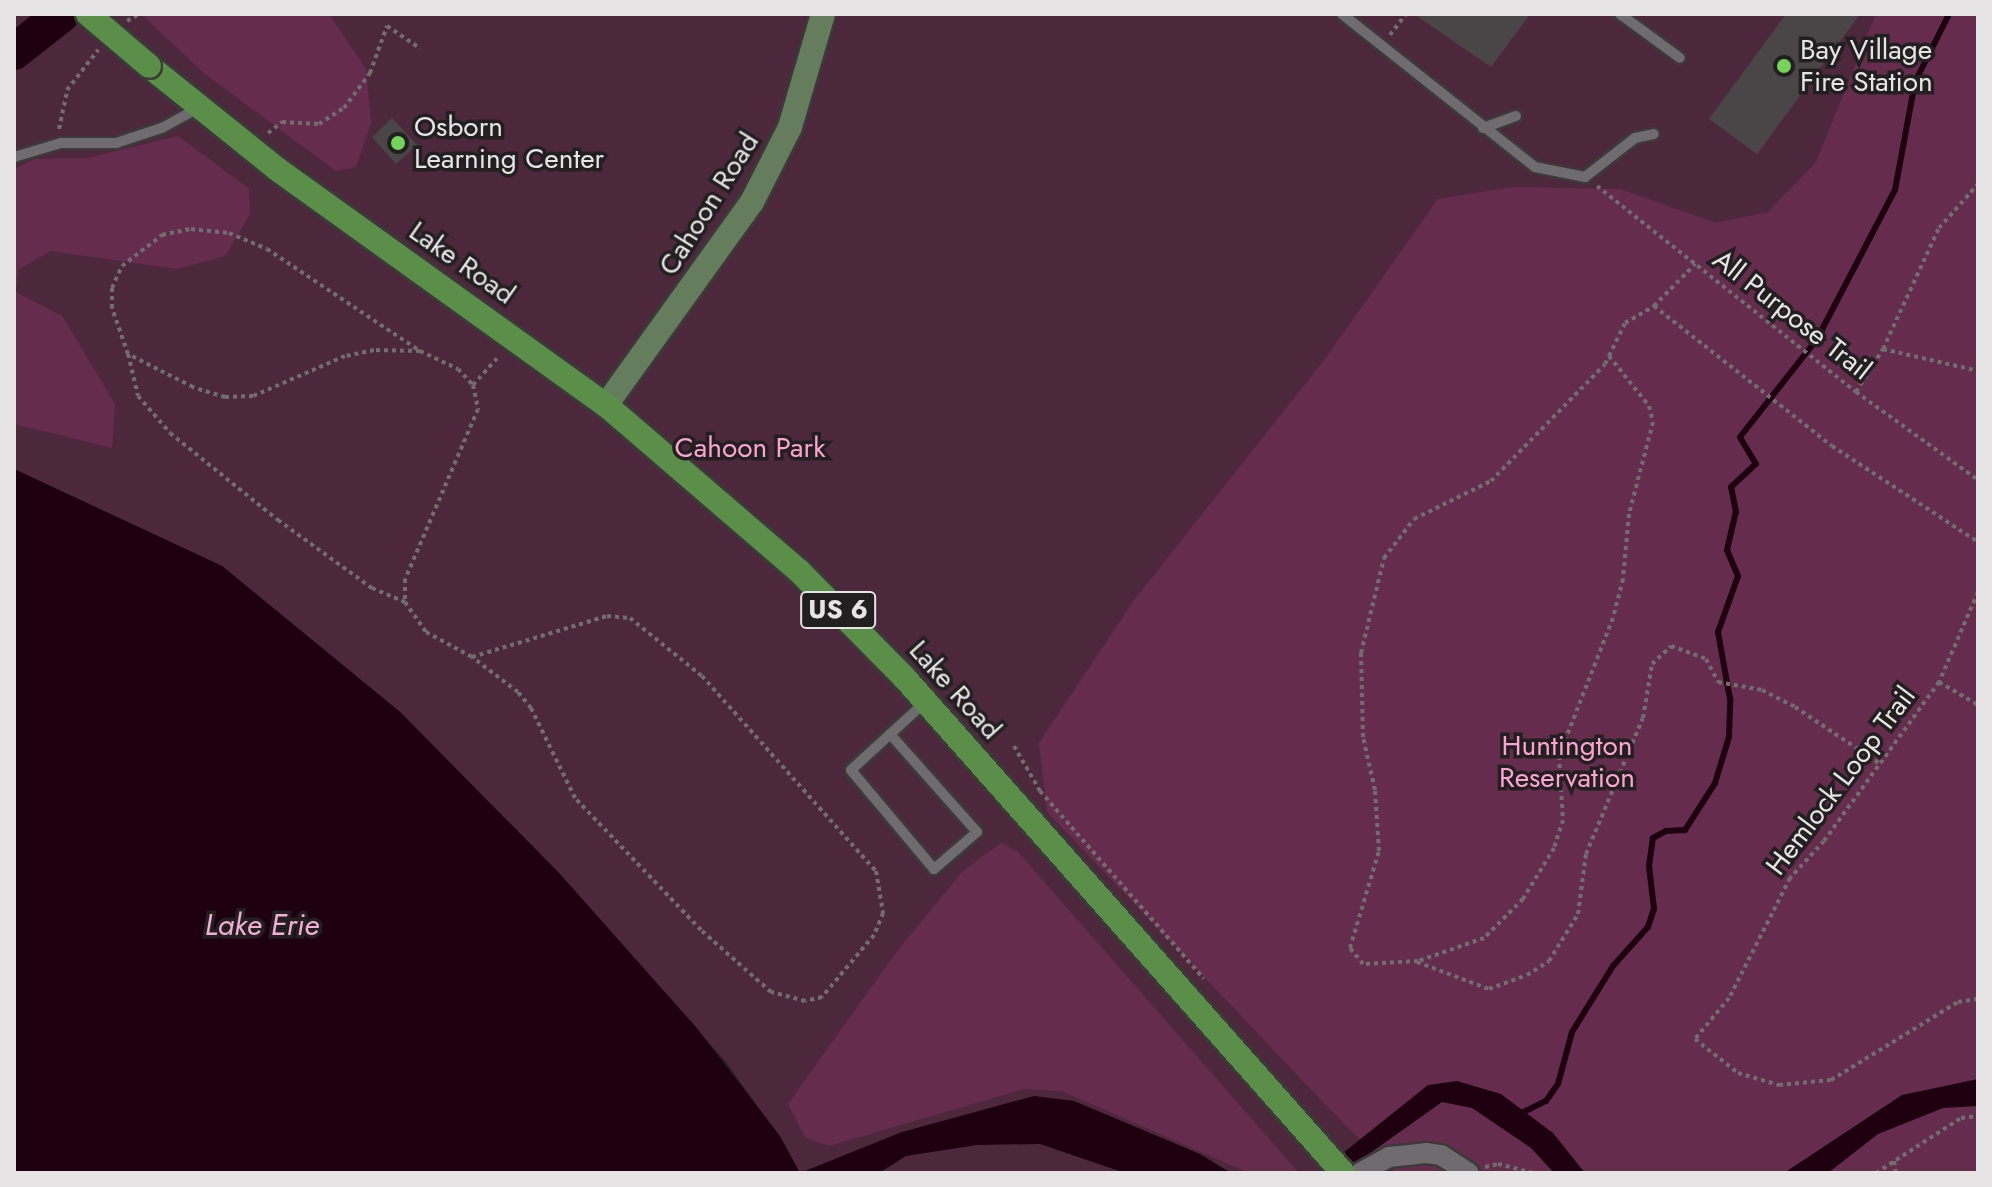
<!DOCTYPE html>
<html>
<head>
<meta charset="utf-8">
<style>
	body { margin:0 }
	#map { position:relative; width:1992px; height:1187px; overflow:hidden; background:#221f20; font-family:Jost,sans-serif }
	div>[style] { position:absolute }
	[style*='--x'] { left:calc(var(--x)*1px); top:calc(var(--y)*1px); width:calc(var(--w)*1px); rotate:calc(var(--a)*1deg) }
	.green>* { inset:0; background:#4d283d }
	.forest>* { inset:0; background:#662c4e }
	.water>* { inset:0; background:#1e0011 }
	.stream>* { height:6px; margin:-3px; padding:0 3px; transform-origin:3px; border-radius:3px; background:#1e0011 }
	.river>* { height:36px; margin:-18px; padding:0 18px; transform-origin:18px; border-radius:18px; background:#1e0011 }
	.building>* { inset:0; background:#4a4648 }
	.path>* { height:4px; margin-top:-2px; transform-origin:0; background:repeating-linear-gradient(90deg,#716e6f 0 4px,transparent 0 8px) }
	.roads { filter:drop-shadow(2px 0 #3c393a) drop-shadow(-2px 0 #3c393a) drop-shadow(0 2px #3c393a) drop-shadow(0 -2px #3c393a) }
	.lane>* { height:10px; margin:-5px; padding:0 5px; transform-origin:5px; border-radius:5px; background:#706b6e }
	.street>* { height:20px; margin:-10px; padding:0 10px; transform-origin:10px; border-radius:10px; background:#706b6e }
	.secondary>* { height:24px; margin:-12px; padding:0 12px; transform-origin:12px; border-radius:12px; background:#657d5c }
	.primary>* { height:24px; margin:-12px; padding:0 12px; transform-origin:12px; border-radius:12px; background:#5a8e49 }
	.bridges { filter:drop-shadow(2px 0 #3c393a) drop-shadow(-2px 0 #3c393a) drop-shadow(0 2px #3c393a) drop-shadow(0 -2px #3c393a) }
	.primary-bridge>* { height:24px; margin:-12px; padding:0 12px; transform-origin:12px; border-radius:12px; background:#5a8e49 }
	.dots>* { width:22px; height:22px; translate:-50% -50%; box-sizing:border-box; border:4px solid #221f20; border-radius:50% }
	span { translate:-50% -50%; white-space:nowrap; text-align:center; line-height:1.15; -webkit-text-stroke:7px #221f20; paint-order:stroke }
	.shield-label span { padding:2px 6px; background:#221f20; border:2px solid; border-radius:6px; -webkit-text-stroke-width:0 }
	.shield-label { font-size:26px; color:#e7e4e6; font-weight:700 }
	.poi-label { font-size:28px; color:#e7e4e6 }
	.left { translate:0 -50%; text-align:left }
	.street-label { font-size:28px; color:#e7e4e6 }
	.park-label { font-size:28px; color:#fea2d4 }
	.water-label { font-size:30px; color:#f6acd4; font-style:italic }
	.frame { position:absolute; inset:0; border:16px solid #e7e4e6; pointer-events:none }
</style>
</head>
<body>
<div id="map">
	<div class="green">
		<div style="clip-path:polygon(18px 14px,1978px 14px,1978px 1173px,752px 1173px,779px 1136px,725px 1061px,559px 873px,400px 712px,222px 566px,14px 469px,14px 18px)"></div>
	</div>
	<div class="forest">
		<div style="clip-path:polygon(141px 14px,329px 14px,366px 69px,371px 123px,356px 167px,336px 171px,204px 73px)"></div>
		<div style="clip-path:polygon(1876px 14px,1978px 14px,1978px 1173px,1397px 1173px,1346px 1126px,1047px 812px,1039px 743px,1135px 599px,1325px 359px,1438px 199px,1512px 187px,1620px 189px,1716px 223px,1768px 212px,1816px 162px)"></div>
		<div style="clip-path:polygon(178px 136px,249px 189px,250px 214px,225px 256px,177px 269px,50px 251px,18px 270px,16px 292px,62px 316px,115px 404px,112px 448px,14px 424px,14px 169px,35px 159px,87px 158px)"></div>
		<div style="clip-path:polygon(1001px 843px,1018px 852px,1299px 1173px,1249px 1173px,1062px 1091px,1024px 1089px,829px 1146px,805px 1137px,788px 1104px,898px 950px,963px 871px)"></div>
	</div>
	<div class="water">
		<div style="clip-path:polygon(14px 469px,222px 566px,400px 712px,559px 873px,695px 1026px,780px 1136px,800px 1173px,902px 1132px,1034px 1096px,1074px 1101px,1200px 1154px,1231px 1173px,1125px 1173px,1040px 1144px,977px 1145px,906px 1156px,879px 1173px,14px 1173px)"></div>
		<div style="clip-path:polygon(1978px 1079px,1978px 1106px,1943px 1108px,1878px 1134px,1828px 1173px,1784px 1173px,1902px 1095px)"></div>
		<div style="clip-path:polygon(1457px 1081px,1501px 1094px,1553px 1133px,1585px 1173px,1554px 1173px,1531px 1148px,1472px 1108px,1442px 1102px,1342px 1173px,1318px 1173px,1428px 1085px)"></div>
	</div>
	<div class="stream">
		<div style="--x:1518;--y:1115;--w:31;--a:-27"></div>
		<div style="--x:1546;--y:1101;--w:21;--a:-55"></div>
		<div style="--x:1558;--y:1084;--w:54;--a:-74.9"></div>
		<div style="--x:1572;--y:1032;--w:78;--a:-58.2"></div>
		<div style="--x:1613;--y:966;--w:52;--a:-48.1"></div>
		<div style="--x:1648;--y:927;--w:19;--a:-72"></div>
		<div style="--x:1654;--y:909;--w:43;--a:-96.6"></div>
		<div style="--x:1649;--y:866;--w:28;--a:-82"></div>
		<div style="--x:1653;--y:838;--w:15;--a:-28"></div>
		<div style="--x:1666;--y:831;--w:19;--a:-3"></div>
		<div style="--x:1685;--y:830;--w:56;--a:-57.4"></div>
		<div style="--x:1715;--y:783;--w:48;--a:-73.1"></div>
		<div style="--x:1729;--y:737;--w:38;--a:-88"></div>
		<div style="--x:1730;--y:699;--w:68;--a:-100.2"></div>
		<div style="--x:1718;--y:632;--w:59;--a:-70.3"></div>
		<div style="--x:1738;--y:576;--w:28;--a:-113"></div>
		<div style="--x:1727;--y:550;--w:39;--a:-77"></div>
		<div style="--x:1736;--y:512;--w:25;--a:-101"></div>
		<div style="--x:1731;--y:487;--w:34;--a:-43"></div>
		<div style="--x:1756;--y:464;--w:31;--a:-121"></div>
		<div style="--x:1740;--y:437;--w:125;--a:-51.8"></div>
		<div style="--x:1817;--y:339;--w:168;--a:-62.4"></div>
		<div style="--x:1895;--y:190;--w:110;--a:-79.5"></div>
		<div style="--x:1915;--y:82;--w:76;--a:-63.4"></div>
	</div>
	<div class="river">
		<div style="--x:14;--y:52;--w:61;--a:-38.4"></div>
	</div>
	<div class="building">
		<div style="clip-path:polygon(1414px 14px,1530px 14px,1491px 67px)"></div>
		<div style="clip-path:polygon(1786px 14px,1860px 14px,1757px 154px,1709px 119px)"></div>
		<div style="clip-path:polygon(392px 118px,417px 145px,396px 164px,372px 137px)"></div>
	</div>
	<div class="path">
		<div style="--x:127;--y:21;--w:14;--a:-30"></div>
		<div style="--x:1390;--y:35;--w:26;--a:-53"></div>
		<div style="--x:59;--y:129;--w:40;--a:-78"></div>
		<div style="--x:67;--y:90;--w:51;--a:-52.2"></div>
		<div style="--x:268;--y:133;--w:18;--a:-38"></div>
		<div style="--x:282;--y:122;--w:37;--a:3"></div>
		<div style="--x:319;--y:124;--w:30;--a:-33"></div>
		<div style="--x:344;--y:108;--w:44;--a:-53.4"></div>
		<div style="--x:370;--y:73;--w:50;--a:-70.1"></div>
		<div style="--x:387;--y:26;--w:40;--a:34"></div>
		<div style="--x:1597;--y:186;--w:331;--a:38.5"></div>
		<div style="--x:1856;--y:392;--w:150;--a:35.8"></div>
		<div style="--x:1654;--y:306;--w:226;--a:38.2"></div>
		<div style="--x:1832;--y:446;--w:175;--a:33.3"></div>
		<div style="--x:1883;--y:349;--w:98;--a:13"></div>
		<div style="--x:420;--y:351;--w:46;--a:-178.8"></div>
		<div style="--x:374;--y:350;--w:30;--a:168"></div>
		<div style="--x:345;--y:356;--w:100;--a:156.5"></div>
		<div style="--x:253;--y:396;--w:28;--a:178"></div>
		<div style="--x:225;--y:397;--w:34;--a:-163"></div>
		<div style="--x:193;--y:387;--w:73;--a:-153.1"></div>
		<div style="--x:128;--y:354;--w:49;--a:-109.2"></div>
		<div style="--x:112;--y:308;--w:20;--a:-90"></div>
		<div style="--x:112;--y:288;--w:24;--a:-66"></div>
		<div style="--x:122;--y:266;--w:51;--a:-37.8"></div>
		<div style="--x:162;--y:235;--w:30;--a:-12"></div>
		<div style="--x:191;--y:229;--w:38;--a:6"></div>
		<div style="--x:229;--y:233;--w:41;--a:22.8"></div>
		<div style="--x:267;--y:249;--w:184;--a:33.7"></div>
		<div style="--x:420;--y:351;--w:42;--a:25.3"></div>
		<div style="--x:458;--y:369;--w:22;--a:47"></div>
		<div style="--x:473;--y:385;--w:25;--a:78"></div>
		<div style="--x:478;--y:409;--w:185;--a:113.2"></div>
		<div style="--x:405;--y:579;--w:23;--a:90"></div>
		<div style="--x:405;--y:602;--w:37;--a:55"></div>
		<div style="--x:426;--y:632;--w:52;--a:28.5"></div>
		<div style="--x:128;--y:354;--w:43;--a:76.6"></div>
		<div style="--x:138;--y:396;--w:49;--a:49.1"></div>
		<div style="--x:170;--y:433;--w:139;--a:38.9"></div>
		<div style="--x:278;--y:520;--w:116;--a:35.9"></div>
		<div style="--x:372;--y:588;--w:36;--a:23"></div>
		<div style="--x:1609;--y:356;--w:64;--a:51.3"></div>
		<div style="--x:1649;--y:406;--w:16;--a:76"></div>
		<div style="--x:1653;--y:422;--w:95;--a:104.6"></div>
		<div style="--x:1629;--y:514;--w:65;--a:95.3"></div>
		<div style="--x:1623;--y:579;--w:40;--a:104.4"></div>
		<div style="--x:1613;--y:618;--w:148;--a:111.4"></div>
		<div style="--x:1559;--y:756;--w:64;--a:86.4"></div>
		<div style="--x:1563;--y:820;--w:29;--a:108"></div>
		<div style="--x:1554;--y:848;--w:60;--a:121.3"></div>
		<div style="--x:1523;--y:899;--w:55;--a:135"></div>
		<div style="--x:1484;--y:938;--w:70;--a:160.8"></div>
		<div style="--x:1418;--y:961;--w:55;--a:176.9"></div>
		<div style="--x:1363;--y:964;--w:21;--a:-129"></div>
		<div style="--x:1350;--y:948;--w:101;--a:-73.4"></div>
		<div style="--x:1379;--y:851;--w:61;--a:-93.8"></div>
		<div style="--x:1375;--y:790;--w:54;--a:-102.8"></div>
		<div style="--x:1363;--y:737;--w:84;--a:-91.4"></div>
		<div style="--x:1361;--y:653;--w:98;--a:-76.4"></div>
		<div style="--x:1384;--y:558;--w:49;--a:-52.4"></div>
		<div style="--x:1414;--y:519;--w:86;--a:-26.3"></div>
		<div style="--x:1491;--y:481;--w:163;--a:-45.7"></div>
		<div style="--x:1605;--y:364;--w:9;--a:-63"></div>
		<div style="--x:1609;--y:356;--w:37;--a:-64"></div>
		<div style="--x:1625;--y:323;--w:34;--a:-30"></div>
		<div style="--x:1654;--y:306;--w:59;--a:-45.7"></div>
		<div style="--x:473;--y:385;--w:38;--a:-48"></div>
		<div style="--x:1856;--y:392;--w:51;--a:-57.9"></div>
		<div style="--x:1883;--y:349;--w:133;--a:-65.2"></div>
		<div style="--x:1939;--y:228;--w:59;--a:-48.4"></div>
		<div style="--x:1978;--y:592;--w:98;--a:113.4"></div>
		<div style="--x:1939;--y:682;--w:196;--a:125.9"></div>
		<div style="--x:1824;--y:841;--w:50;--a:132.6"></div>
		<div style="--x:1790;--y:878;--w:135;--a:116.9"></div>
		<div style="--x:1729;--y:998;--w:53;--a:129.7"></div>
		<div style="--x:1695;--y:1039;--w:55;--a:38.3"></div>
		<div style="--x:1738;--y:1073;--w:43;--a:16.3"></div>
		<div style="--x:1779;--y:1085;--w:52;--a:-5.5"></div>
		<div style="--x:1831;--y:1080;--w:149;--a:-31.6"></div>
		<div style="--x:1958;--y:1002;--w:20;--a:-9"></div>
		<div style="--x:607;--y:616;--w:23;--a:5"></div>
		<div style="--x:630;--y:618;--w:92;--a:38.9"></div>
		<div style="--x:702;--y:676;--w:261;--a:48.3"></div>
		<div style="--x:876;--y:871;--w:43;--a:80.5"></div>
		<div style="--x:883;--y:913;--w:24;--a:112"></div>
		<div style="--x:874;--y:935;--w:81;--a:130"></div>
		<div style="--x:822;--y:997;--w:17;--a:167"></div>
		<div style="--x:805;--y:1001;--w:35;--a:-165"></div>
		<div style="--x:771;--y:992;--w:94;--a:-138.5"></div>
		<div style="--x:701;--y:930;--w:182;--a:-133.7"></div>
		<div style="--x:575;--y:798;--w:100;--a:-116.1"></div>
		<div style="--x:531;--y:708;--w:21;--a:-129"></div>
		<div style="--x:518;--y:692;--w:58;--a:-142.7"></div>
		<div style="--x:472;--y:657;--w:141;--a:-16.9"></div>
		<div style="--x:1939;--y:682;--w:45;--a:30.5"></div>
		<div style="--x:1014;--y:746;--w:52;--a:60"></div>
		<div style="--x:1040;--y:791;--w:249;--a:48.9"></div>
		<div style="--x:1417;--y:962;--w:77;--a:20.6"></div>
		<div style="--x:1489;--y:989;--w:40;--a:-20.2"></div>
		<div style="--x:1527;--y:975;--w:26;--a:-32"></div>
		<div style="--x:1549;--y:961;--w:55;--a:-58.3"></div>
		<div style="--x:1578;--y:914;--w:61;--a:-82.4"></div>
		<div style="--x:1586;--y:854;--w:147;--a:-67.3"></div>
		<div style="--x:1643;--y:718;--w:55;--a:-80.5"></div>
		<div style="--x:1652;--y:664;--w:26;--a:-43"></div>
		<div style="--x:1671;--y:646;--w:37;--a:20"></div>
		<div style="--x:1706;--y:659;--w:26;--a:62"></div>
		<div style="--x:1718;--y:682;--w:45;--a:10.3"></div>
		<div style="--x:1762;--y:690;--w:37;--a:27"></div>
		<div style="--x:1795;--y:707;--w:102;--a:33.8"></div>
		<div style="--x:1894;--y:1161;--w:12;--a:81"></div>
		<div style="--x:1485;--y:1167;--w:13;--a:-13"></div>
		<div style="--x:1498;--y:1164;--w:36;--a:14"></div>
		<div style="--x:1876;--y:1173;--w:101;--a:-32.9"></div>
		<div style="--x:1961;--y:1118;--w:17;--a:-7"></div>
	</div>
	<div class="roads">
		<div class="lane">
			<div style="--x:1342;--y:14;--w:246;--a:38.4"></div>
			<div style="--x:1535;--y:167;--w:51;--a:11.3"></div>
			<div style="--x:1585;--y:177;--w:63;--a:-38"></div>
			<div style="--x:1635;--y:138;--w:19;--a:-12"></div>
			<div style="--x:1620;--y:14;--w:74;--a:36.3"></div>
			<div style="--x:1483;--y:128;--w:35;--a:-20"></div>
			<div style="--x:14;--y:157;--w:49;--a:-16.6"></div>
			<div style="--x:61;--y:143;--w:55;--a:0"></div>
			<div style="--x:116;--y:143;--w:48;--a:-18.1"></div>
			<div style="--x:162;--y:128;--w:41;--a:-29.1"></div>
			<div style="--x:890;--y:734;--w:131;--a:48.4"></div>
			<div style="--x:977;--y:832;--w:57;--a:139.3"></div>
			<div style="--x:934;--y:869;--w:129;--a:-130"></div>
			<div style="--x:851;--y:770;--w:99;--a:-42.5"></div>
		</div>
		<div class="street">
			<div style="--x:1360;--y:1173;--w:33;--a:-29"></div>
			<div style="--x:1389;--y:1157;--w:37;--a:-6"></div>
			<div style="--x:1426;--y:1153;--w:15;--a:8"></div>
			<div style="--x:1441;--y:1155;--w:33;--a:33"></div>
		</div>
		<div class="secondary">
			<div style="--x:606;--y:405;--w:250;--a:-54.3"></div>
			<div style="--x:752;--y:202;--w:84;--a:-63.1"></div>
			<div style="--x:790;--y:127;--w:118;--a:-73.7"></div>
		</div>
		<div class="primary">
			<div style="--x:149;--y:66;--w:164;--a:38.8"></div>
			<div style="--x:277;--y:169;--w:405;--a:35.7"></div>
			<div style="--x:606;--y:405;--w:255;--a:40.7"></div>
			<div style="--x:799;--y:571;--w:148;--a:45.3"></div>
			<div style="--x:903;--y:676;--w:664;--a:48.48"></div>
		</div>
	</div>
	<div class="bridges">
		<div class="primary-bridge">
			<div style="--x:88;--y:14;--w:80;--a:40.4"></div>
		</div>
	</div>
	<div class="dots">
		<div style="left:1784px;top:66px;background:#75d25b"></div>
		<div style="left:398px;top:143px;background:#75d25b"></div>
	</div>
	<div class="shield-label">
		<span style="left:838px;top:610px">US 6</span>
	</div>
	<div class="poi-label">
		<span class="left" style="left:1800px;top:66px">Bay Village<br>Fire Station</span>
		<span class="left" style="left:414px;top:143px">Osborn<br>Learning Center</span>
	</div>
	<div class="street-label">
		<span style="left:709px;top:204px;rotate:-58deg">Cahoon Road</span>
		<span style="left:462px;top:263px;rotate:35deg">Lake Road</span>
		<span style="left:1792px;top:315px;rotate:38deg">All Purpose Trail</span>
		<span style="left:955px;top:690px;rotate:48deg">Lake Road</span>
		<span style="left:1841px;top:781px;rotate:-53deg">Hemlock Loop Trail</span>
	</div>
	<div class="park-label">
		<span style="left:750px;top:448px">Cahoon Park</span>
		<span style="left:1567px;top:762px">Huntington<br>Reservation</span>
	</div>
	<div class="water-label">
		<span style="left:262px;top:925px">Lake Erie</span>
	</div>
	<div class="frame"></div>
</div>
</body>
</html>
